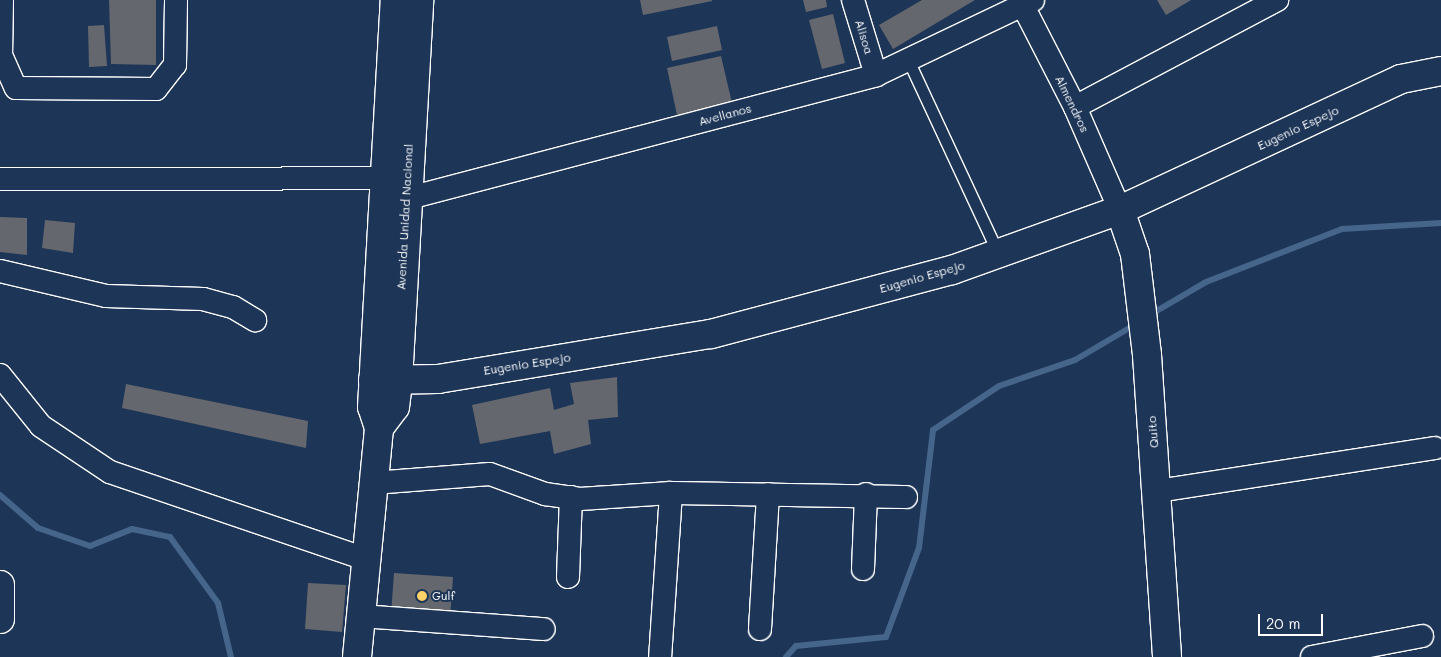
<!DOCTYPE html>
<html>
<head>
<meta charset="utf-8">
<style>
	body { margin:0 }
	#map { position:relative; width:1441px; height:657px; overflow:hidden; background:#1d3557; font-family:Mali,sans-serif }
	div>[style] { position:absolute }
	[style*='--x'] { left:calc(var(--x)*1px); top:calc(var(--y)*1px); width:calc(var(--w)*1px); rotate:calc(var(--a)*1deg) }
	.stream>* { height:6px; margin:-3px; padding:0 3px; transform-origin:3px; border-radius:3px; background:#46658b }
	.building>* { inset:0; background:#65676e }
	.roads { filter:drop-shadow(1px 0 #fff) drop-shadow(-1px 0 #fff) drop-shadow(0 1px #fff) drop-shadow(0 -1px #fff) }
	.service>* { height:11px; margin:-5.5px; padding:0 5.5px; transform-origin:5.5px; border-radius:5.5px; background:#1d3557 }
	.minor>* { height:22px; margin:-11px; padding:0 11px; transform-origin:11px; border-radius:11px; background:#1d3557 }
	.tertiary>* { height:28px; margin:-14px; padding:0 14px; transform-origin:14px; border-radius:14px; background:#1d3557 }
	.secondary>* { height:28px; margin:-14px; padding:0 14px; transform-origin:14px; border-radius:14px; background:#1d3557 }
	.dots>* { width:14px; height:14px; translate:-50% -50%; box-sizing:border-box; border:2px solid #1d3557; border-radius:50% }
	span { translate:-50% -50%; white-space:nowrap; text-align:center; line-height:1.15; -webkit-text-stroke:4px #1d3557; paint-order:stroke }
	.street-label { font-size:12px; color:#fff }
	.poi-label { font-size:12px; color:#fff }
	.left { translate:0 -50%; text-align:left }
	.scale { position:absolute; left:1258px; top:614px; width:65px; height:22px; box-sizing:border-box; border:2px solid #fff; border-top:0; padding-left:6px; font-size:15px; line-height:18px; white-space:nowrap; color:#fff; -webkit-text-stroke:4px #1d3557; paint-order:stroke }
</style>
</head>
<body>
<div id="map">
	<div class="stream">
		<div style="--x:1148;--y:316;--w:67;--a:-30.4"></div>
		<div style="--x:1206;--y:282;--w:146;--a:-21.3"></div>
		<div style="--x:1342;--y:229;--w:99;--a:-3.5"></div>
		<div style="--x:0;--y:495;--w:50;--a:41"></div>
		<div style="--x:38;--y:528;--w:55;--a:19.1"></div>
		<div style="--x:90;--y:546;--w:45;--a:-22"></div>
		<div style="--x:132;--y:529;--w:39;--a:12"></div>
		<div style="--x:170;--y:537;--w:82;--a:54"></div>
		<div style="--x:218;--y:603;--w:56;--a:76.5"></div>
		<div style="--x:786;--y:657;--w:15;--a:-48"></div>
		<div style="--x:796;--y:646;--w:90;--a:-5.7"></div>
		<div style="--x:886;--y:637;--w:95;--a:-69.7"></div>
		<div style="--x:919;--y:548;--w:119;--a:-83.2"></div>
		<div style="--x:933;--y:430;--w:79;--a:-33.7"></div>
		<div style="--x:999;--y:386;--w:80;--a:-18.9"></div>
		<div style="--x:1075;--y:360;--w:71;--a:-30.5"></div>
	</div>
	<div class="building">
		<div style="clip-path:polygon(109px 0,156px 0,156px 65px,111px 64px)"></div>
		<div style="clip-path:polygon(640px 0,712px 0,712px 1px,643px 15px)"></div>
		<div style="clip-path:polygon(803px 0,826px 0,827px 7px,806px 12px)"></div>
		<div style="clip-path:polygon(922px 0,975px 0,893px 49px,879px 25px)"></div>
		<div style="clip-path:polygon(1157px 0,1191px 0,1166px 15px)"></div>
		<div style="clip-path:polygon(833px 14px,845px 63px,822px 69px,809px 20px)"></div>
		<div style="clip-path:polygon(104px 25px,107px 66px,89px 67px,88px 26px)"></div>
		<div style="clip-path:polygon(717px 26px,722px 50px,672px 61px,667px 37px)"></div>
		<div style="clip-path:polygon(721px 56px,732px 103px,677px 115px,667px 68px)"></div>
		<div style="clip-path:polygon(0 217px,27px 218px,27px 255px,0 252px)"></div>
		<div style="clip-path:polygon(45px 220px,75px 223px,73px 253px,42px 248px)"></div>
		<div style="clip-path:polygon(617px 377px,618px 417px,588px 420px,591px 444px,554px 454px,550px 431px,480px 444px,472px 405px,550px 388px,554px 410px,574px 404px,570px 383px)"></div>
		<div style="clip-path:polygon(126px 384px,308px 421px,306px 448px,122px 408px)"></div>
		<div style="clip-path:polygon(394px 573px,453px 577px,450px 618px,391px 614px)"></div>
		<div style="clip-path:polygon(308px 583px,346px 585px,342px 632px,305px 629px)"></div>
	</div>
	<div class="roads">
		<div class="service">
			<div style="--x:909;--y:62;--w:211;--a:65"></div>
		</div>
		<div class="minor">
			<div style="--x:2;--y:0;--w:55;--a:91"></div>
			<div style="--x:1;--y:55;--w:36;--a:66"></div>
			<div style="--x:16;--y:88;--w:140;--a:0.4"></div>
			<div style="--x:156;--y:89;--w:31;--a:-52"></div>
			<div style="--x:175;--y:65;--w:65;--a:-89.1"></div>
			<div style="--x:853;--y:0;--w:78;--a:73"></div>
			<div style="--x:1020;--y:0;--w:120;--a:62.8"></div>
			<div style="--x:1075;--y:107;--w:112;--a:66.4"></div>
			<div style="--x:1075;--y:107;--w:229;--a:-27.9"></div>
			<div style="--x:0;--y:179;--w:386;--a:-0.1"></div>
			<div style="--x:405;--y:199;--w:487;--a:-14.7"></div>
			<div style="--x:876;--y:75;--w:174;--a:-25.5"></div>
			<div style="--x:0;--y:271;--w:109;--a:13.3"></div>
			<div style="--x:106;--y:296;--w:97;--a:1.8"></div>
			<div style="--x:203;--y:299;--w:31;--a:15"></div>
			<div style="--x:233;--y:307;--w:26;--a:31"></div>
			<div style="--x:0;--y:375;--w:65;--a:51.2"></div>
			<div style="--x:41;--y:426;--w:83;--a:33.7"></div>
			<div style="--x:110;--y:472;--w:270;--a:18.8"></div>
			<div style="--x:373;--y:483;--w:117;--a:-4.4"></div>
			<div style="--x:490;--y:474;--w:59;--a:20"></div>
			<div style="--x:545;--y:494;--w:35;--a:8"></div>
			<div style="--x:580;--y:499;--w:91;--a:-3.8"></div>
			<div style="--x:671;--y:493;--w:164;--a:93.8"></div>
			<div style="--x:1158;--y:491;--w:280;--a:-8.8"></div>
			<div style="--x:671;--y:493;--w:235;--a:1"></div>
			<div style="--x:863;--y:569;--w:75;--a:-87.7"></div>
			<div style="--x:568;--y:577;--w:80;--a:-87.9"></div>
			<div style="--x:361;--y:616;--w:183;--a:4.1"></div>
			<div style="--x:760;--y:629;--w:135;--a:-86.6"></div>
			<div style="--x:1312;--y:657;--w:112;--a:-10.8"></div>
		</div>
		<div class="tertiary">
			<div style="--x:1120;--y:210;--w:46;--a:71.2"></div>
			<div style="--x:1135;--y:254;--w:102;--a:83.2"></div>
			<div style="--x:1147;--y:355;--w:303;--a:86.2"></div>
			<div style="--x:0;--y:585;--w:34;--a:90"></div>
		</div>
		<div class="secondary">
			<div style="--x:373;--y:380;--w:65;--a:-0.9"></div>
			<div style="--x:438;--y:379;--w:277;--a:-9.4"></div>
			<div style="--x:711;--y:334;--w:249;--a:-14.9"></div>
			<div style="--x:952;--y:270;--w:178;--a:-19.7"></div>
			<div style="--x:1120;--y:210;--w:310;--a:-25"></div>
			<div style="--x:1401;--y:79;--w:41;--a:-11.3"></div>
			<div style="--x:379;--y:428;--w:26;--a:-53"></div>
			<div style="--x:395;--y:407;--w:26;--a:-83"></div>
			<div style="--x:398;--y:381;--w:382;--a:-86.8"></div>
			<div style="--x:357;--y:657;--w:230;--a:-84.5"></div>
			<div style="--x:379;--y:428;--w:22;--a:-108"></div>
			<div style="--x:372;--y:407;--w:408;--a:-86.8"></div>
		</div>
	</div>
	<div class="dots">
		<div style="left:422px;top:596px;background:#ffd166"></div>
	</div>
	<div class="street-label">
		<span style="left:864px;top:37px;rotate:73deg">Alisoa</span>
		<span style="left:1072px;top:104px;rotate:64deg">Almendros</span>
		<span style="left:725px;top:115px;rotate:-15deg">Avellanos</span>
		<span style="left:1298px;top:128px;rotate:-25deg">Eugenio Espejo</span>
		<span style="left:405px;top:217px;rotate:-87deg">Avenida Unidad Nacional</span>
		<span style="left:922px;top:277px;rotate:-16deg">Eugenio Espejo</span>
		<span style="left:527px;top:364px;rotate:-9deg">Eugenio Espejo</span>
		<span style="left:1153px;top:432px;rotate:-95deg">Quito</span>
	</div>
	<div class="poi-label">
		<span class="left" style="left:432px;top:596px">Gulf</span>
	</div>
	<div class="scale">20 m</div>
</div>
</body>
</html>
